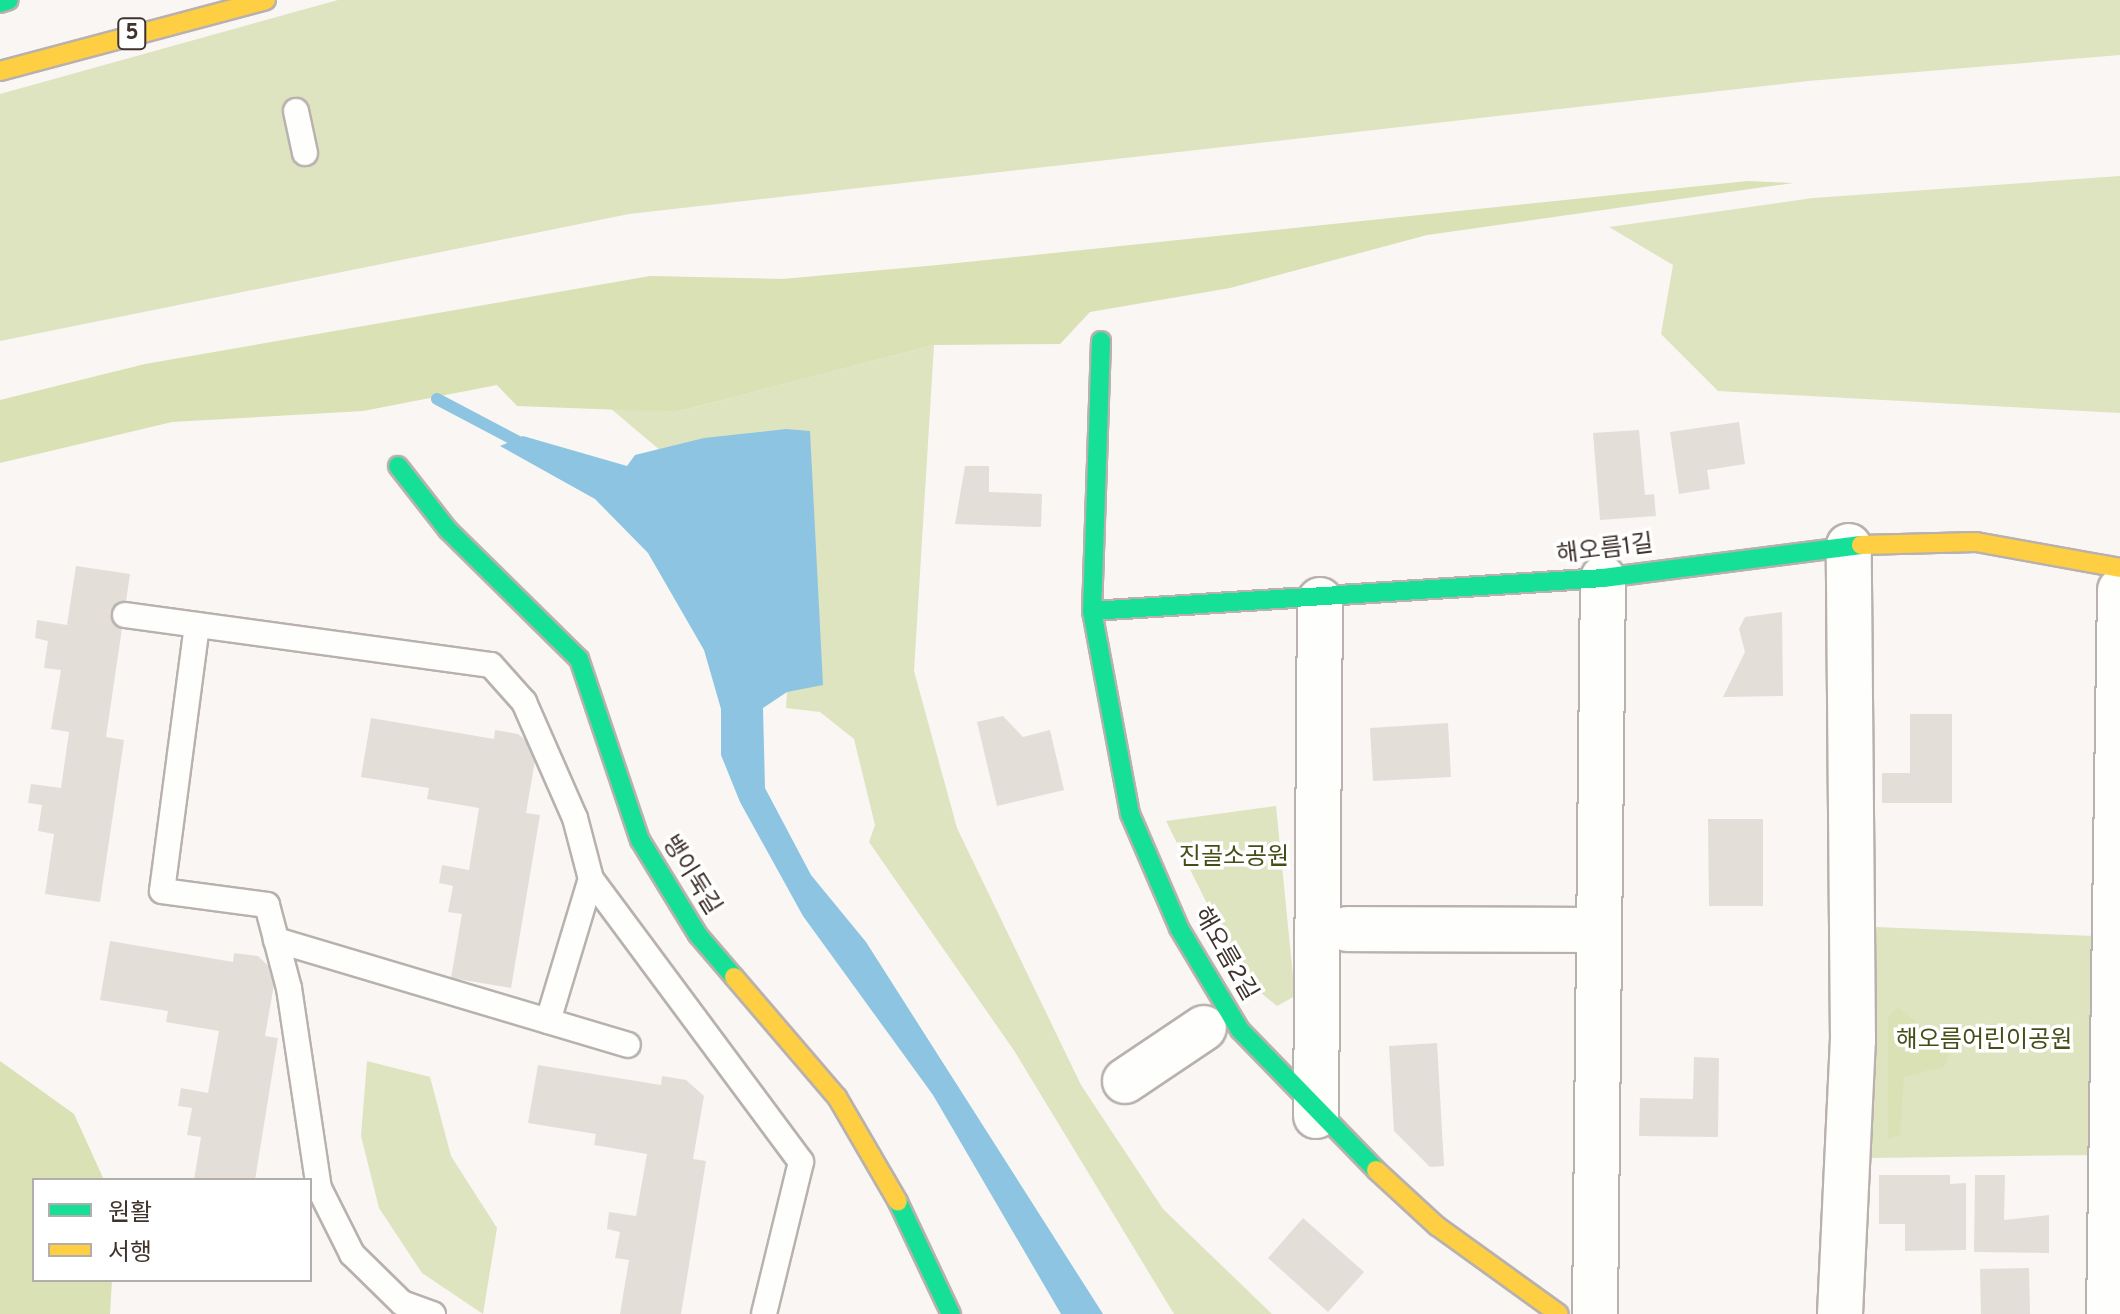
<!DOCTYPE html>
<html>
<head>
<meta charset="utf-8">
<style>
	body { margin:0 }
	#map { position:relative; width:2120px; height:1314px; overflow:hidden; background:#f9f6f4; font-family:Overpass,"Noto Sans KR",sans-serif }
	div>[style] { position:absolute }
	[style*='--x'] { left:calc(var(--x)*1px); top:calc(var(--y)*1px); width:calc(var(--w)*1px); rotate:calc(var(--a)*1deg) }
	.green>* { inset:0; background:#dee4c0 }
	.forest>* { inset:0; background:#d9e1b5 }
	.water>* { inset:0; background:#8dc4e2 }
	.stream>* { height:12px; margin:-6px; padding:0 6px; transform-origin:6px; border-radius:6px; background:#8dc4e2 }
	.building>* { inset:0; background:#e3ded8 }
	.roads { filter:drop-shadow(2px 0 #b8b1ad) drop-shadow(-2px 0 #b8b1ad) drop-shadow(0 2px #b8b1ad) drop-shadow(0 -2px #b8b1ad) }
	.lane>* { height:24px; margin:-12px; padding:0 12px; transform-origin:12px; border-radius:12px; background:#fefefd }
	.street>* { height:44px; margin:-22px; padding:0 22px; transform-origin:22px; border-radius:22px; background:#fefefd }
	.fast>* { height:18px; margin:-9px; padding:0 9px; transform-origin:9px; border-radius:9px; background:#16e098 }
	.slow>* { height:18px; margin:-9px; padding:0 9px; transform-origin:9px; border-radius:9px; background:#ffcf43 }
	span { translate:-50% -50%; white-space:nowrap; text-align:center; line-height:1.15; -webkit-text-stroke:7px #fff; paint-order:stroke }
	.shield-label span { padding:2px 6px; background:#fff; border:2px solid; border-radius:6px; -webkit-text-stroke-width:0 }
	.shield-label { font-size:22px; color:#40332e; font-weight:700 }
	.street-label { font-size:24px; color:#40332e }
	.park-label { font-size:24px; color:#454e16 }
	.legend { position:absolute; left:32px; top:1178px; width:280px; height:104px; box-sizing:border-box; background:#fff; border:2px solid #b3adab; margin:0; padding:10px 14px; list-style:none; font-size:24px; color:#40332e }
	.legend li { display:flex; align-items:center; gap:16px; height:40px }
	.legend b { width:40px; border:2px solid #b3adab }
</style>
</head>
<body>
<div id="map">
	<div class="green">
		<div style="clip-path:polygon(338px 0,2120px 0,2120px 55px,1808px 81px,629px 214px,0 341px,0 94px)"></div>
		<div style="clip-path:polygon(2120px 176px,2120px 413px,1718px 391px,1661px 334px,1673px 265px,1609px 227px,1813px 198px)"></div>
		<div style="clip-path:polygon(934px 345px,914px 671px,957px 828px,1081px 1085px,1163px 1209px,1272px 1314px,1174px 1314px,1015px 1052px,869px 842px,875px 825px,854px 739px,820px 712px,786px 708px,787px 692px,673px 448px,661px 451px,610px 408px,676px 412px)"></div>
		<div style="clip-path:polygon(1276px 806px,1295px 996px,1277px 1006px,1245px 980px,1166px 821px)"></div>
		<div style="clip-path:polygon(1876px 927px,2095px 936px,2095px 1155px,1871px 1158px)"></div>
		<div style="clip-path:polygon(367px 1061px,430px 1077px,451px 1156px,497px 1228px,483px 1314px,422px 1273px,379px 1208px,361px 1136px)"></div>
	</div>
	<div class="forest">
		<div style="clip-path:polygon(1748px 181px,1793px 183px,1427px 235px,1230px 288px,1090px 312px,1060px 344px,934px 345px,676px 412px,517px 406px,497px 385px,363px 411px,172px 422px,0 463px,0 400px,145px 364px,650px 276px,782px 279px,938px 265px)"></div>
		<div style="clip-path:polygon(1898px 1007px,1950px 1050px,1945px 1066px,1904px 1077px,1900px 1135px,1888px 1139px,1888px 1017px)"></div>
		<div style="clip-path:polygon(0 1061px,74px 1114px,104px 1180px,34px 1180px,34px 1280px,112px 1280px,110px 1314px,0 1314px)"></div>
	</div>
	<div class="water">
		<div style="clip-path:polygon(786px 429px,810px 431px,823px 685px,787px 692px,763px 708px,765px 788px,811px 875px,866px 942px,1103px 1314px,1061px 1314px,933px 1095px,803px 916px,740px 802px,721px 755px,721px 709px,704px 650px,648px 553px,595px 499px,500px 446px,523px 436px,627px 466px,635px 455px,704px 438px)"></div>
	</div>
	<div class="stream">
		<div style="--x:437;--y:399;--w:101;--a:27.8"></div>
	</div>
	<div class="building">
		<div style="clip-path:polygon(1739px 422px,1745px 464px,1707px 470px,1710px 489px,1679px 494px,1670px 432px)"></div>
		<div style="clip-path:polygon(1639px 430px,1645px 495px,1654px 494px,1656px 516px,1600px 520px,1593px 433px)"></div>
		<div style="clip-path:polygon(965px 466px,989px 466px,989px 492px,1042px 494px,1041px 527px,955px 524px)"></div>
		<div style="clip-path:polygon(76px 566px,130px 574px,106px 737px,124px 740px,100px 902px,45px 894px,54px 834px,38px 831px,42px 805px,28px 803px,31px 784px,61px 788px,69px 732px,51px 729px,61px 670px,44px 668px,48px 641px,35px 638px,37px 620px,67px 625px)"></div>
		<div style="clip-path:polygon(1782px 612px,1783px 696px,1723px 697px,1745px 652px,1739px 629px,1745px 617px)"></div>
		<div style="clip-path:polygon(1910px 714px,1952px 714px,1952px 803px,1882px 803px,1882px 773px,1910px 773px)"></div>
		<div style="clip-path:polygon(1003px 716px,1023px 737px,1050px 730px,1064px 790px,997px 806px,977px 722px)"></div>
		<div style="clip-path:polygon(371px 718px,494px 739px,495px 730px,518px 734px,537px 749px,526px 813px,540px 815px,511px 988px,451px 978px,462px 914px,448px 912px,453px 886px,439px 883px,442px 865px,469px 870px,479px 808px,427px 799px,429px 788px,361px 777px)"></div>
		<div style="clip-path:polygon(1448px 723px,1451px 777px,1373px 781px,1370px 728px)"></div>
		<div style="clip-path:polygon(1708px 819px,1763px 819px,1763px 906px,1709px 906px)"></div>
		<div style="clip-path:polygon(110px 941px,233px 962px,234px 953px,258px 956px,276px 973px,265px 1036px,278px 1038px,255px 1180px,194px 1180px,201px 1137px,187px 1135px,192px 1108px,178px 1106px,181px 1088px,208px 1093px,219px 1031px,166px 1022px,168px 1011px,100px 1000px)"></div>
		<div style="clip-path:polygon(1437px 1043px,1444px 1166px,1430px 1167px,1394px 1131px,1389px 1046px)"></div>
		<div style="clip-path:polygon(1694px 1057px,1719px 1058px,1718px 1137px,1639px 1136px,1640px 1098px,1693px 1099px)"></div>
		<div style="clip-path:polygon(538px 1065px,661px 1085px,662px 1076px,686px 1080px,704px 1096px,693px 1159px,706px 1161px,681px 1314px,620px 1314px,629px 1260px,615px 1258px,620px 1232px,607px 1229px,609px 1212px,636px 1216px,647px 1154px,594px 1145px,596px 1134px,528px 1123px)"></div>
		<div style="clip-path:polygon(1879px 1175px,1950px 1175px,1950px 1184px,1966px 1183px,1966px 1250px,1905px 1251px,1905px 1224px,1879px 1224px)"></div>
		<div style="clip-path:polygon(1975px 1175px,2005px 1175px,2004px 1220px,2049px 1215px,2049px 1253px,1974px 1252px)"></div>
		<div style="clip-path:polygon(1303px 1218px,1364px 1272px,1328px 1312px,1268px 1258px)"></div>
		<div style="clip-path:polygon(2029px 1268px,2030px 1314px,1981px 1314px,1980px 1269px)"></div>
	</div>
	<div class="roads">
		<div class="lane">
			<div style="--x:296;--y:111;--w:43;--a:77.9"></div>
			<div style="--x:125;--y:615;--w:369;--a:7.8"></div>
			<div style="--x:491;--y:665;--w:50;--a:48.3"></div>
			<div style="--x:524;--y:702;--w:127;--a:66.3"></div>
			<div style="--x:575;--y:818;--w:63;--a:75.3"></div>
			<div style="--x:591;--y:879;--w:352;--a:53.4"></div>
			<div style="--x:801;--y:1162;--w:156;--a:103.7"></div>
			<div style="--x:197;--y:625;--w:268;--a:97.5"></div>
			<div style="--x:162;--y:891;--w:106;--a:7.6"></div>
			<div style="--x:267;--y:905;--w:86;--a:75.2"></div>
			<div style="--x:289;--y:988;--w:202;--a:81.5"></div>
			<div style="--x:319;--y:1188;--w:74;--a:63.4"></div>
			<div style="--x:352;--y:1254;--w:70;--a:44.4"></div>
			<div style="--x:402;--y:1303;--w:33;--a:20"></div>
			<div style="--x:276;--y:940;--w:367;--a:16.6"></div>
			<div style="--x:548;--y:1021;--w:148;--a:-73.2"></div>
		</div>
		<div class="street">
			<div style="--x:1347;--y:929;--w:235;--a:0.2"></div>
			<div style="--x:1125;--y:1081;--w:95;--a:-33.9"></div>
			<div style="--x:1316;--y:1116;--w:516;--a:-89.56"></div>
			<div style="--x:1595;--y:1314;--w:736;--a:-89.38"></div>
			<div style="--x:1840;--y:1314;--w:273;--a:-87.3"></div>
			<div style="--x:1853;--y:1041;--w:495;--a:-90.5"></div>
			<div style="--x:2109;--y:1314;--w:724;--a:-89.13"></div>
		</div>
		<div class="fast">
			<div style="--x:0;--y:3;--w:9;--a:-18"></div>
			<div style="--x:1101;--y:341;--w:270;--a:91.9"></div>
			<div style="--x:1092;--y:611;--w:207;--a:79.4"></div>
			<div style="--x:1130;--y:814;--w:124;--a:66.7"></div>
			<div style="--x:1179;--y:928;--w:119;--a:59.1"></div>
			<div style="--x:1240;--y:1030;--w:195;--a:45.8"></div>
			<div style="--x:398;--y:466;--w:81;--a:52"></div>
			<div style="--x:448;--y:530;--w:184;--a:44.6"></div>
			<div style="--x:579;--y:659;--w:191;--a:71.4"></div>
			<div style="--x:640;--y:840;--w:111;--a:58.6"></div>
			<div style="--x:698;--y:935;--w:55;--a:49.4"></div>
			<div style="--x:1092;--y:611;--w:512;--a:-3.69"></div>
			<div style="--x:1603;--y:578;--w:260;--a:-7.3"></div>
			<div style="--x:898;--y:1202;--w:124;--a:64.7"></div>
		</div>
		<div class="slow">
			<div style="--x:0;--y:71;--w:275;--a:-14.9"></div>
			<div style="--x:1861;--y:545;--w:115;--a:-1.5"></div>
			<div style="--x:1976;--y:542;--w:146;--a:10.2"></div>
			<div style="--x:734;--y:977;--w:158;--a:49.4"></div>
			<div style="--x:837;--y:1097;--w:121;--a:59.8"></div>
			<div style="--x:1376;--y:1170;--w:83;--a:42.6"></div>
			<div style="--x:1437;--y:1226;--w:150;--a:35.8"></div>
		</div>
	</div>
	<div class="shield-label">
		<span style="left:132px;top:34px">5</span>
	</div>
	<div class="street-label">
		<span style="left:1605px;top:551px;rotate:-7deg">해오름1길</span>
		<span style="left:690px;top:876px;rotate:58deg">뱅이둑길</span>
		<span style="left:1224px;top:955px;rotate:60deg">해오름2길</span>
	</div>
	<div class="park-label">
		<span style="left:1234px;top:859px">진골소공원</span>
		<span style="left:1984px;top:1042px">해오름어린이공원</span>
	</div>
	<ul class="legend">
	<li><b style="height:10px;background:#16e098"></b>원활</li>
	<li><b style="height:10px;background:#ffcf43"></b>서행</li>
	</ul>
</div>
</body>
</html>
